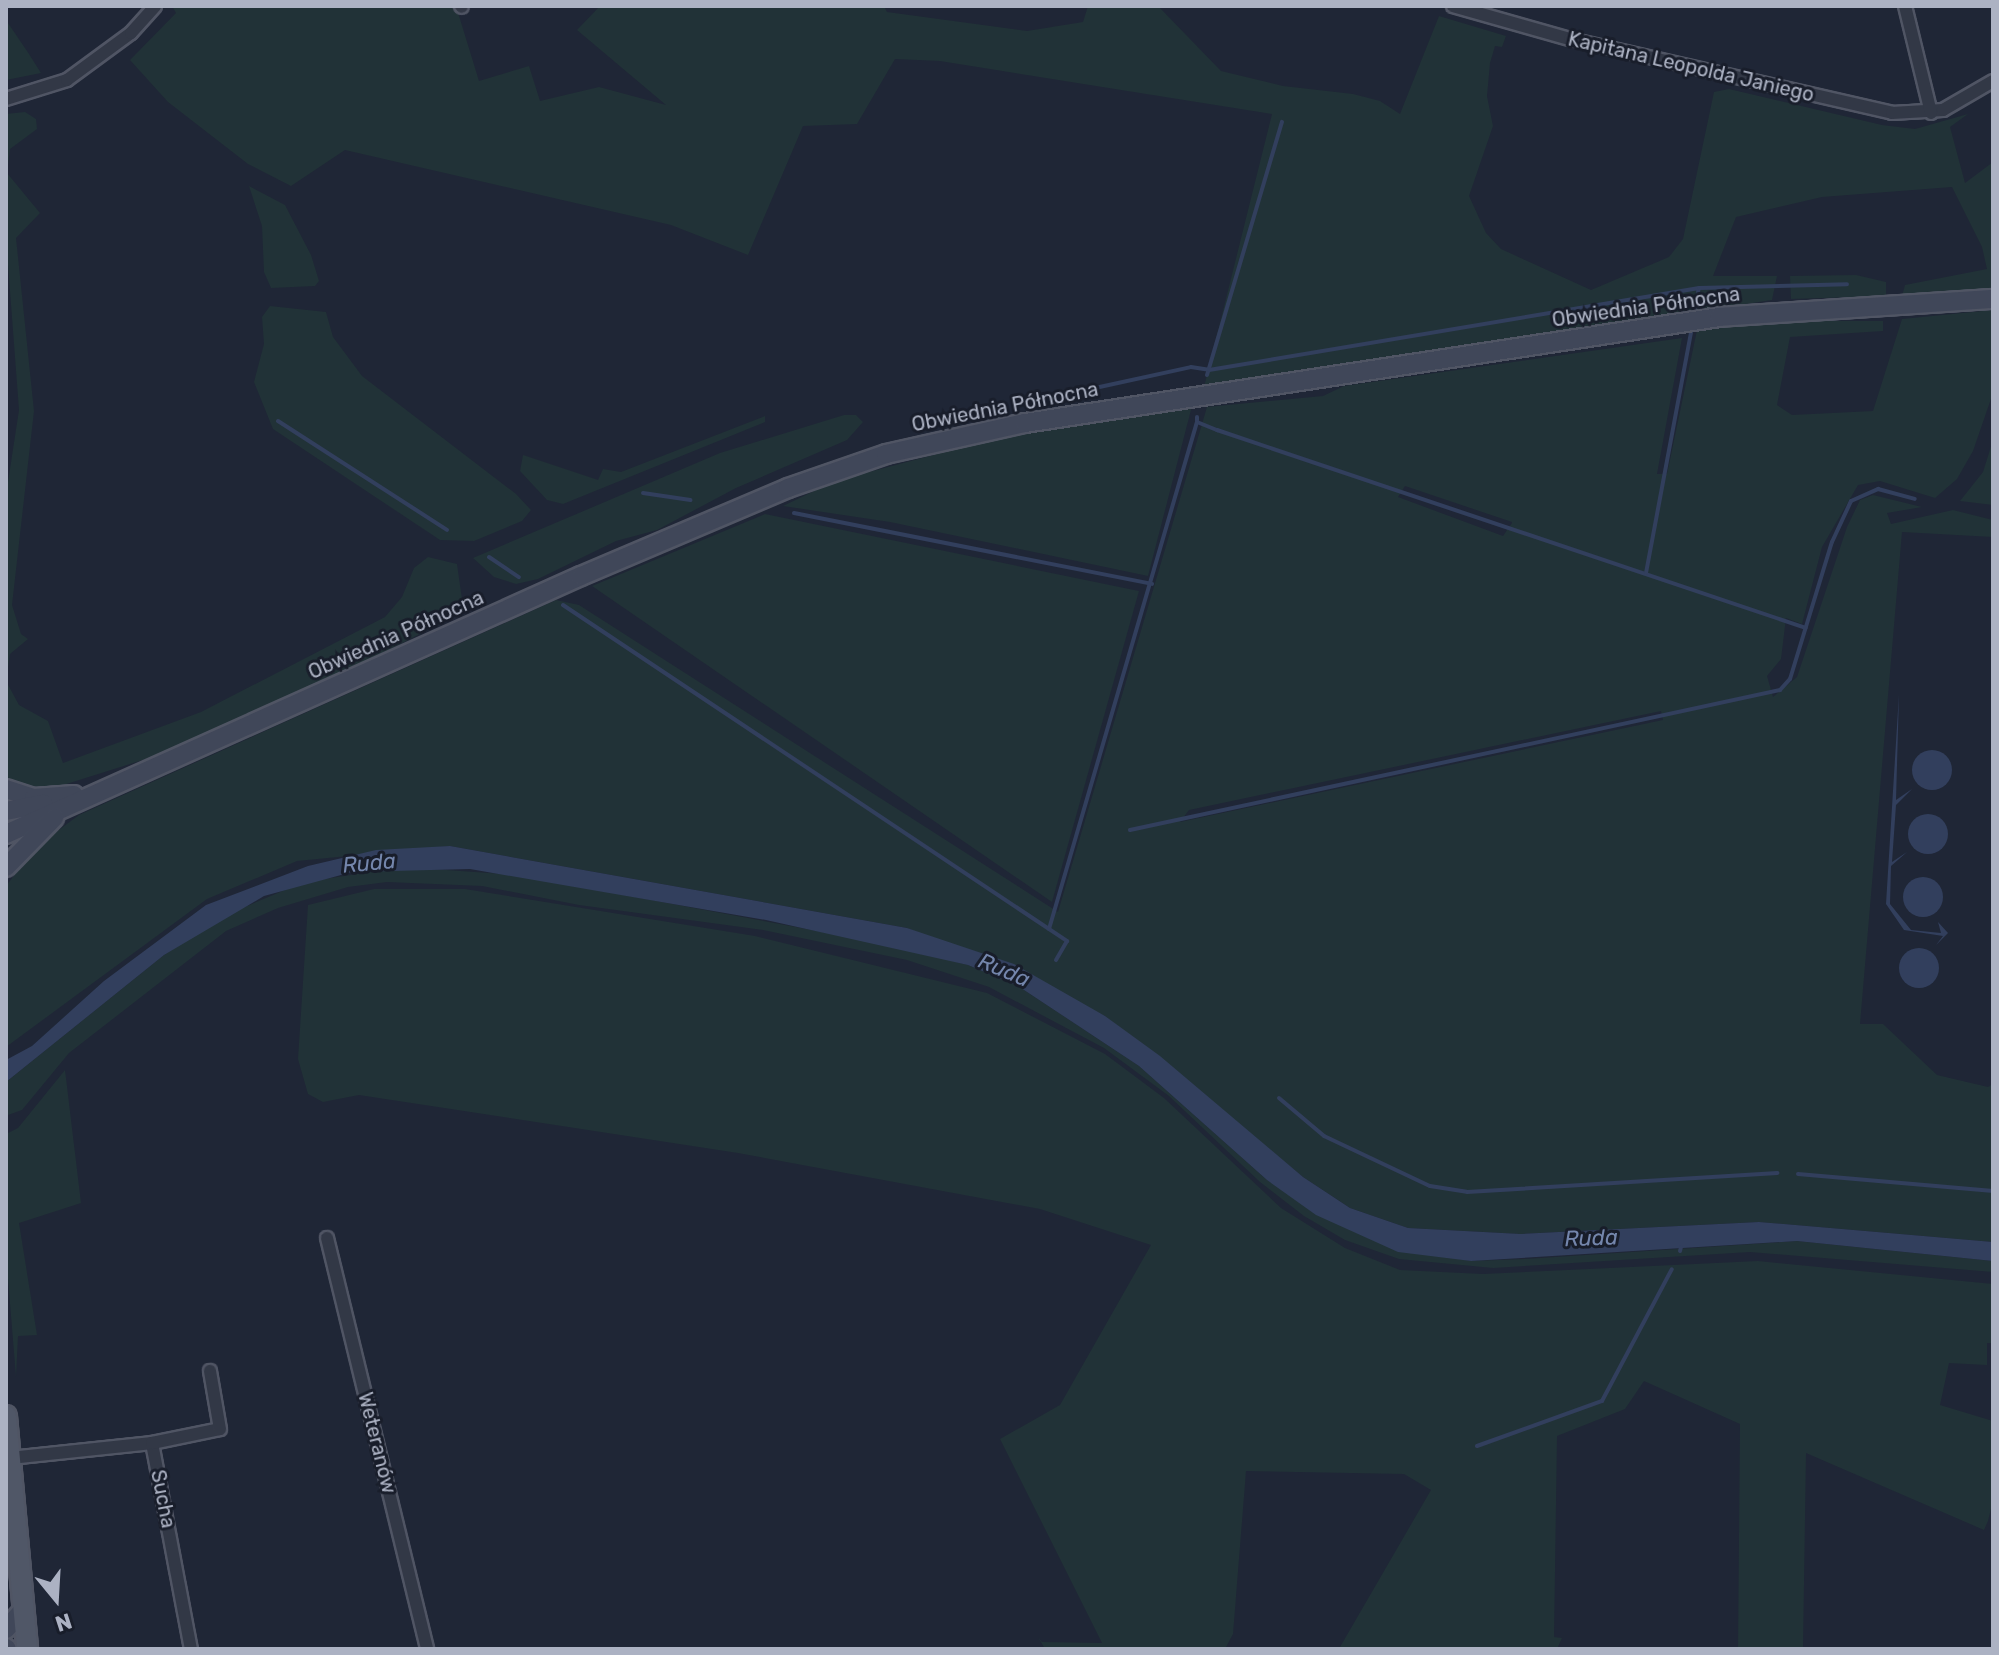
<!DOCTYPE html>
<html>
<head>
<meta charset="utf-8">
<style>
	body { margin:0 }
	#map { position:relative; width:1999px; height:1655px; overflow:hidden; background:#1f2636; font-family:Rubik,sans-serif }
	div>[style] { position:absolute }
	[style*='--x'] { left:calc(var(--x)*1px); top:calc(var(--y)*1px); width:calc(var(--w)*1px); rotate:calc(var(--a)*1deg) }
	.green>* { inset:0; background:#213237 }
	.water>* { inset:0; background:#323f5d }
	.round { border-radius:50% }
	.stream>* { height:4px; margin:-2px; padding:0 2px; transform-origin:2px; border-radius:2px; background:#323f5d }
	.roads { filter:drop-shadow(2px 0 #505564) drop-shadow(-2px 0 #505564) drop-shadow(0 2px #505564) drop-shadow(0 -2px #505564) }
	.street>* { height:12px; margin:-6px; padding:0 6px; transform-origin:6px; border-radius:6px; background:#323846 }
	.secondary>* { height:18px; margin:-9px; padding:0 9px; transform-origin:9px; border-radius:9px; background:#404759 }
	.primary>* { height:20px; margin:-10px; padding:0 10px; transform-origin:10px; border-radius:10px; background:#505767 }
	span { translate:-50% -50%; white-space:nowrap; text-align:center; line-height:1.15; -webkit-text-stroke:6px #181d2a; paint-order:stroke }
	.street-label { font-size:20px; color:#acb2c3 }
	.water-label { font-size:22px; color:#7486ac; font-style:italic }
	.frame { position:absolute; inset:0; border:8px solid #acb2c3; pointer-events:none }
	.north { position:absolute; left:16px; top:1559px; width:80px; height:80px; -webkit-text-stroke:6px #181d2a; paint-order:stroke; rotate:162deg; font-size:22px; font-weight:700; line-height:32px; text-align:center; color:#acb2c3 }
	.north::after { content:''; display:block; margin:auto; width:28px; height:36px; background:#acb2c3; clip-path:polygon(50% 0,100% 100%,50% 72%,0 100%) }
</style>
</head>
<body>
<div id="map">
	<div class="green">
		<div style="clip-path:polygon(172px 6px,456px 6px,479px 81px,529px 66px,540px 101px,599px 87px,666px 105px,577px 30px,600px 6px,884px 6px,887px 12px,1027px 31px,1083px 22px,1088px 6px,1158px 6px,1221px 71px,1283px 86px,1353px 94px,1380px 101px,1400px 114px,1439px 16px,1506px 36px,1502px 47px,1495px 46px,1490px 63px,1487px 96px,1493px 126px,1469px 196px,1486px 233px,1501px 249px,1591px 290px,1669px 257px,1683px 239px,1714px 92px,1729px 89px,1882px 125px,1915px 129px,1968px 114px,1950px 127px,1965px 183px,1993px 162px,1993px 290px,1902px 296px,1905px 285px,1987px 269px,1982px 247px,1952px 187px,1822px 197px,1736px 217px,1713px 276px,1777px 276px,1772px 300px,1204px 387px,1272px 114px,940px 61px,895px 59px,857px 124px,803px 126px,748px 255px,671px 225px,345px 150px,291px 186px,248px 164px,168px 102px,130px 60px,176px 13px)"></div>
		<div style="clip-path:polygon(6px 20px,29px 54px,41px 73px,6px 80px)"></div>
		<div style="clip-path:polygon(25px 112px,36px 119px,37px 129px,10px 149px,7px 173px,40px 213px,16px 238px,34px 411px,12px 605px,21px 634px,28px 639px,10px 654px,6px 681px,19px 705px,48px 721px,63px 763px,201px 712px,385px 617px,402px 597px,414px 568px,428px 557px,457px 564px,462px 599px,443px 622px,315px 688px,165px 753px,41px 792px,19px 787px,6px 776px,6px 495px,19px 410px,6px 238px,6px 114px)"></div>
		<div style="clip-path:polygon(249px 186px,285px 205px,311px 255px,319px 281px,315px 286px,271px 288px,264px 272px,262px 226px)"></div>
		<div style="clip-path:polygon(1856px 275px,1886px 282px,1886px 296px,1791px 299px,1790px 276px)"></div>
		<div style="clip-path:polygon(270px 306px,326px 312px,333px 337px,362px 376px,516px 494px,531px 510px,522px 521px,474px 541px,440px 540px,273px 429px,254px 382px,264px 344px,262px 317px)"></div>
		<div style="clip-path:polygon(evenodd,1993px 310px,1993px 393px,1973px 451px,1957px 479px,1935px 498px,1880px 481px,1858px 485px,1822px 547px,1802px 624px,1786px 618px,1781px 659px,1767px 676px,1773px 697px,1797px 677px,1847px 527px,1860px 500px,1873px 495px,1922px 507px,1887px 513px,1891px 524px,1953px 510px,1993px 520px,1993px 537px,1902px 532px,1860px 1024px,1883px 1024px,1937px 1075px,1988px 1087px,1993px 1084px,1993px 1242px,1759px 1222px,1521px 1234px,1408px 1228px,1350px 1208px,1303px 1177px,1105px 1016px,907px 928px,450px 846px,297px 861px,207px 899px,6px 1047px,6px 886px,36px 847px,79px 815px,556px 600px,579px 605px,1058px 912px,1207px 407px,1323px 396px,1344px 386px,1682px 338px,1657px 474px,1667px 474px,1697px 330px,1784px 321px,1883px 321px,1883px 331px,1790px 337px,1777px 405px,1792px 415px,1873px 411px,1902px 319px,1993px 310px,1405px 486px,1512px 522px,1512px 523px,1503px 536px,1398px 497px,1405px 486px,1993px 310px,1661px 711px,1663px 720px,1180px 822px,1189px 810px,1661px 711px)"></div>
		<div style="clip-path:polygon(1192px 406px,1148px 576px,890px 522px,783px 506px,835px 481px,994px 439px)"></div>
		<div style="clip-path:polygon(844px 415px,856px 415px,863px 422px,847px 440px,736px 488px,657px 530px,616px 541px,538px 579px,516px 584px,494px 577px,473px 558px,720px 453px)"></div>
		<div style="clip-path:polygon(765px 416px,765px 422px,563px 504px,547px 500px,520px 471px,523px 455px,598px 480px,603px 469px,621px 472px)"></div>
		<div style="clip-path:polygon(1993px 440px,1993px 505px,1960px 501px,1983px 472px)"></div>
		<div style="clip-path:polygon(765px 514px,1139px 591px,1052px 902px,592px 586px)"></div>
		<div style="clip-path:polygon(404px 867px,517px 875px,887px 944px,968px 965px,1018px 986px,1139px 1066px,1267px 1180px,1435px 1255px,1471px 1261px,1525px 1259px,1797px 1241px,1993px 1261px,1993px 1272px,1750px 1252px,1493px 1268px,1399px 1259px,1345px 1240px,1304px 1216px,1260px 1182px,1169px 1096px,1104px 1048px,989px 987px,907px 960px,763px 930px,579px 905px,482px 886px,387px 882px,348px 887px,278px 908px,226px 931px,69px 1053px,22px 1110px,8px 1115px,6px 1082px,164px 955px,221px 917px,304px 882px)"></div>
		<div style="clip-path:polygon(374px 889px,465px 889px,755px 936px,987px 993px,1105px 1054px,1164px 1098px,1281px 1208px,1345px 1248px,1400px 1270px,1483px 1274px,1758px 1261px,1993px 1284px,1993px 1343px,1987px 1343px,1987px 1365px,1949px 1363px,1940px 1405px,1993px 1421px,1993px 1501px,1988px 1521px,1984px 1530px,1806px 1453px,1803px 1649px,1738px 1649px,1740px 1424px,1644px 1381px,1625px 1409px,1557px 1436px,1554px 1637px,1562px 1638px,1557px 1649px,1248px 1649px,1340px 1647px,1431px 1490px,1404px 1474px,1246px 1471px,1233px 1634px,1225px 1649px,1045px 1649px,1038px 1637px,1042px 1642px,1102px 1643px,1000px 1439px,1060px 1405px,1151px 1245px,1040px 1209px,738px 1153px,359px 1095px,323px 1102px,308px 1094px,298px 1059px,308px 905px)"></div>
		<div style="clip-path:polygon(65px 1070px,81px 1203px,19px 1223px,37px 1335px,18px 1336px,16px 1377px,6px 1254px,6px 1134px,18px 1128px)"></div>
	</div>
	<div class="water">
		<div style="clip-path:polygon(1899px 694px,1896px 800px,1912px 789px,1896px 805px,1892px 862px,1907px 852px,1891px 866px,1890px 904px,1911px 930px,1941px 933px,1938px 922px,1948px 933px,1936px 945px,1943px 936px,1904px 930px,1886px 904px)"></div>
		<div class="round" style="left:1912px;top:750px;width:40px;height:40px"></div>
		<div class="round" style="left:1908px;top:814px;width:40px;height:40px"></div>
		<div style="clip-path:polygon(450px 846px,907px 928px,1014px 964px,1105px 1016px,1160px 1056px,1303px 1177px,1350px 1208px,1408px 1228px,1521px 1234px,1759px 1222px,1993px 1242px,1993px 1261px,1797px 1241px,1471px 1261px,1398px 1252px,1316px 1215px,1267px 1180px,1139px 1066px,1018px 986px,968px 965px,766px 920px,470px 869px,352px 872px,264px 896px,164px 955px,6px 1082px,6px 1060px,32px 1046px,104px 981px,206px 905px,308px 866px,376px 850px)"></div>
		<div class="round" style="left:1903px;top:877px;width:40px;height:40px"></div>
		<div class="round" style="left:1899px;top:948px;width:40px;height:40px"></div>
	</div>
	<div class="stream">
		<div style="--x:1694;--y:315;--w:27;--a:-80"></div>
		<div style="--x:1207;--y:375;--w:264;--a:-73.5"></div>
		<div style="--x:1095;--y:388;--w:98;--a:-12.3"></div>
		<div style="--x:1191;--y:367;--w:18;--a:9"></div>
		<div style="--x:1209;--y:370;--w:497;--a:-9.5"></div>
		<div style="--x:1699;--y:288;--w:148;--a:-1.5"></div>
		<div style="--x:1197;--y:417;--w:5;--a:90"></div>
		<div style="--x:1197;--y:422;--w:22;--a:22"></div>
		<div style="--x:1217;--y:430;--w:621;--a:18.58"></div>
		<div style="--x:278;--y:421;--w:201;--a:32.8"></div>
		<div style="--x:643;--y:493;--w:48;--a:8.5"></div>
		<div style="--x:794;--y:513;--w:365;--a:11.2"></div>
		<div style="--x:489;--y:557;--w:36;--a:34"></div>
		<div style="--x:1646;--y:573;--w:249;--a:-79.4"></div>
		<div style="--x:563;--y:605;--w:606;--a:33.69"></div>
		<div style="--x:1067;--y:941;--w:22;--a:120"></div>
		<div style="--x:1130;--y:830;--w:665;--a:-12.15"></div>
		<div style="--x:1780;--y:690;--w:15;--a:-48"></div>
		<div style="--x:1790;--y:679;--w:143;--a:-73"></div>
		<div style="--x:1832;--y:542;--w:45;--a:-65.1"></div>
		<div style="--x:1851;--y:501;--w:30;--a:-24"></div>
		<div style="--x:1878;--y:489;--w:38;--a:15"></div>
		<div style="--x:1049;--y:929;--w:528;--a:-73.73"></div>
		<div style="--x:1279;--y:1098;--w:59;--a:40.2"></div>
		<div style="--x:1324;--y:1136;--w:117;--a:25.3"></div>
		<div style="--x:1430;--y:1186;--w:37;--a:9"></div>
		<div style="--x:1467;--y:1192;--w:311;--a:-3.5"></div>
		<div style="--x:1798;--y:1174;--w:196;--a:5"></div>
		<div style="--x:1680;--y:1251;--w:4;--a:-76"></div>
		<div style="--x:1477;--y:1446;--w:133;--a:-19.8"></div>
		<div style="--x:1602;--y:1401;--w:149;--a:-62.1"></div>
	</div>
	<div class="roads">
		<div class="street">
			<div style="--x:461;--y:6;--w:1;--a:45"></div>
			<div style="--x:1453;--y:6;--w:122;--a:15.8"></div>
			<div style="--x:1570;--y:39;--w:330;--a:12.9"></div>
			<div style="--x:1892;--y:113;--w:51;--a:-3.4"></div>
			<div style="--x:1943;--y:110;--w:58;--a:-30.1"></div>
			<div style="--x:1905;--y:6;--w:110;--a:76.3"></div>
			<div style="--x:6;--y:99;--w:64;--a:-17.3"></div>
			<div style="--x:67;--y:80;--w:79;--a:-36.3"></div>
			<div style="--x:131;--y:33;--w:36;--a:-48"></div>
			<div style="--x:327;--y:1238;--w:423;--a:76.3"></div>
			<div style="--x:152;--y:1443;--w:210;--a:79.3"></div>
			<div style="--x:10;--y:1458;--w:143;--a:-6"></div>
			<div style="--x:152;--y:1443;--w:69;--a:-11.6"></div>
			<div style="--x:220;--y:1429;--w:59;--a:-99.8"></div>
		</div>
		<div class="secondary">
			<div style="--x:6;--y:789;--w:29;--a:18"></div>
			<div style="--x:34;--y:798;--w:40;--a:-4.3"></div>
			<div style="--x:6;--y:811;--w:38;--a:-11"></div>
			<div style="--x:6;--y:834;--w:630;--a:-24.17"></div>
			<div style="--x:581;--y:576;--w:225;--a:-23"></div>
			<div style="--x:788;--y:488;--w:104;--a:-19.1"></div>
			<div style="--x:886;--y:454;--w:142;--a:-12.6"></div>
			<div style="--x:1025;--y:423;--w:702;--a:-8.68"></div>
			<div style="--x:1719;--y:317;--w:275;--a:-3.8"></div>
			<div style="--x:6;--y:867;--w:69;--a:-45.6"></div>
			<div style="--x:6;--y:1629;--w:24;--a:-48"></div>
			<div style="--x:6;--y:1648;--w:1;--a:45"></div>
		</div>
		<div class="primary">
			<div style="--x:6;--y:1416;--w:234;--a:84.8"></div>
		</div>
	</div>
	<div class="street-label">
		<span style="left:1691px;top:67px;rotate:13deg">Kapitana Leopolda Janiego</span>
		<span style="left:1646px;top:307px;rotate:-8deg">Obwiednia Północna</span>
		<span style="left:1005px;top:407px;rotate:-11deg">Obwiednia Północna</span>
		<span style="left:396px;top:635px;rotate:-24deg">Obwiednia Północna</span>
		<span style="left:377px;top:1443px;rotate:76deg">Weteranów</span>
		<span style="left:163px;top:1499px;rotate:79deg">Sucha</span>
	</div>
	<div class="water-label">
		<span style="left:369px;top:863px;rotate:-5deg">Ruda</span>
		<span style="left:1004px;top:970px;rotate:23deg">Ruda</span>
		<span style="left:1591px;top:1238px;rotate:-2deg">Ruda</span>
	</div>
	<div class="frame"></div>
	<div class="north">N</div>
</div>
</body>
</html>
